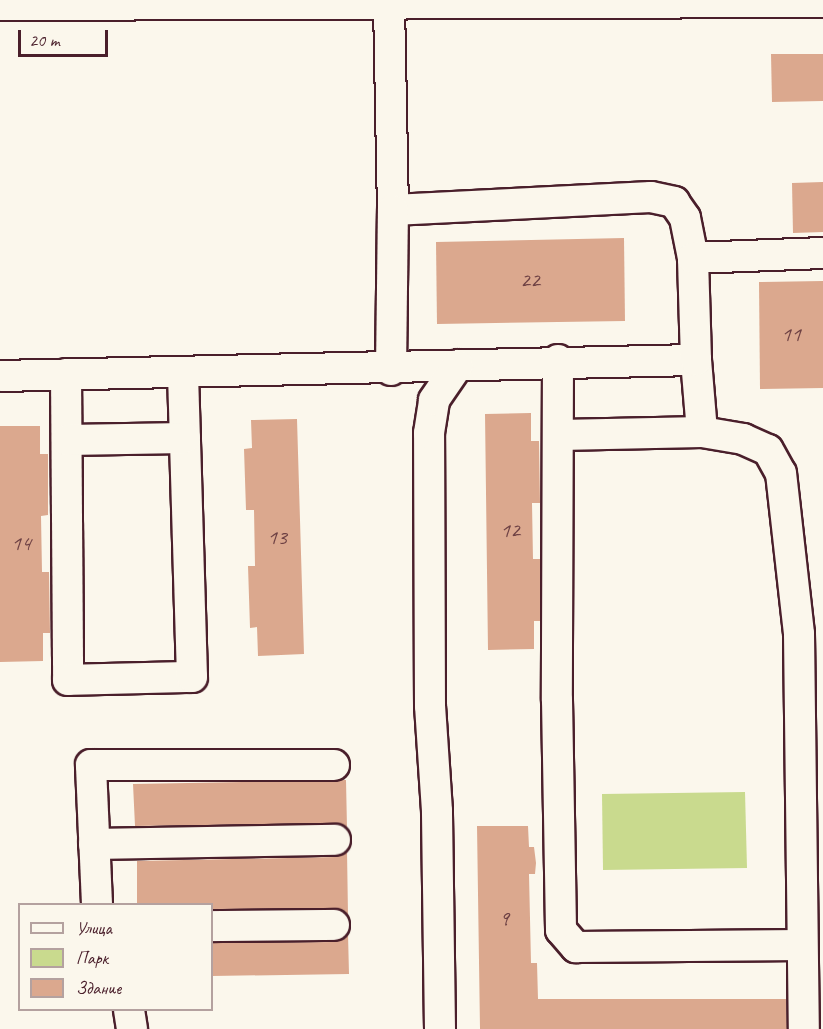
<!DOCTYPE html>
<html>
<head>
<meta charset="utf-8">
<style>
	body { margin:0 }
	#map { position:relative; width:823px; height:1029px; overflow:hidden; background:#fbf7ec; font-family:Caveat,sans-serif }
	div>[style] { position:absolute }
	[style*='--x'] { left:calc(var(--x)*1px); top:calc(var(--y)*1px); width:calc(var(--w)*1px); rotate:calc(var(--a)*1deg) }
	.green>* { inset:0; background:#c9da8e }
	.building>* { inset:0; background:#dba88e }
	.roads { filter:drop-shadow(2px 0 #4a1f2b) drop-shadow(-2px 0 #4a1f2b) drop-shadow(0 2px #4a1f2b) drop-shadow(0 -2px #4a1f2b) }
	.minor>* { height:30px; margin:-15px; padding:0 15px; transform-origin:15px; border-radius:15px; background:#fbf7ec }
	.major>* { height:33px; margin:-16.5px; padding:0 16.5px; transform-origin:16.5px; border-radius:16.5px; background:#fbf7ec }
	span { translate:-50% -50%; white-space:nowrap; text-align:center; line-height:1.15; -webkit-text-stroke:5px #fbf7ec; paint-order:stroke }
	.number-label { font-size:22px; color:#6e4144 }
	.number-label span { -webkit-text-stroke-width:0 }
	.legend { position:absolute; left:18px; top:903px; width:195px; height:108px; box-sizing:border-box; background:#fbf7ec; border:2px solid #b4a19f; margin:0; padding:8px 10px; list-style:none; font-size:18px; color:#4a1f2b }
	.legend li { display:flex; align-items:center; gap:12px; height:30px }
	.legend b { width:30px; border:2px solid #b4a19f }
	.scale { position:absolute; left:18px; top:30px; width:90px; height:27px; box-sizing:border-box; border:3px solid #4a1f2b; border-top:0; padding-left:8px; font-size:18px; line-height:21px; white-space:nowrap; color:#4a1f2b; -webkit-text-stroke:4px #fbf7ec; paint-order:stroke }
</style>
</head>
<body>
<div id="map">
	<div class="green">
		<div style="clip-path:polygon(745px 792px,747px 868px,603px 870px,602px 794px)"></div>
	</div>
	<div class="building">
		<div style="clip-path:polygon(771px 54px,823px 54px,823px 101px,772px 102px)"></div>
		<div style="clip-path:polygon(823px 182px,823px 232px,793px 233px,792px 183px)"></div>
		<div style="clip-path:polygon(624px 238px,625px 321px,437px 324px,436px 242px)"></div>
		<div style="clip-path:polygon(823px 281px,823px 388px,760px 389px,759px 282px)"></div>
		<div style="clip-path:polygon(531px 413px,531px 441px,539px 441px,540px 503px,532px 503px,533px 559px,540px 559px,540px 621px,534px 621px,534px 649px,488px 650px,485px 414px)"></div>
		<div style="clip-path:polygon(297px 419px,304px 654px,258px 656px,257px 627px,250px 628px,248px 566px,255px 566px,254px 510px,246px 510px,244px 449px,252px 448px,251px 420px)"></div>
		<div style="clip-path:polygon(0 426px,40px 426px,40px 454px,48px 454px,48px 515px,41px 516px,42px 572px,49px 572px,50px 633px,43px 633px,43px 661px,0 662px)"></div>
		<div style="clip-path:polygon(346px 780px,347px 828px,335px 823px,135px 826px,133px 784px)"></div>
		<div style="clip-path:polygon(477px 826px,528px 826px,529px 847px,534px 847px,536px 863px,535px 874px,529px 874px,531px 963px,537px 963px,538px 999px,786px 999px,787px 1029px,480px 1029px)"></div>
		<div style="clip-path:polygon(347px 851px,348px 915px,334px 908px,212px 909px,212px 904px,137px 904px,137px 861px,335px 857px)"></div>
		<div style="clip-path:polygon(348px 934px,349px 974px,212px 976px,212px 943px,334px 942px)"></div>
	</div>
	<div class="roads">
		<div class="minor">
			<div style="--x:389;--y:3;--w:207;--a:88.9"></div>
			<div style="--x:393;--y:210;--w:258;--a:-2.9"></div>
			<div style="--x:651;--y:197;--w:24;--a:12"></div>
			<div style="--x:674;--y:202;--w:19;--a:55"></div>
			<div style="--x:685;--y:218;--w:41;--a:78.7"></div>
			<div style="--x:558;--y:360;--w:340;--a:90.2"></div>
			<div style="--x:557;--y:700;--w:230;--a:89"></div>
			<div style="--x:561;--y:930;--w:23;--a:49"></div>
			<div style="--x:576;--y:947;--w:226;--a:-0.5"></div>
			<div style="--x:696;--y:360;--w:72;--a:85.2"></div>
			<div style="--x:391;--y:370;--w:160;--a:-89.3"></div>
			<div style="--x:66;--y:374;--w:306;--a:89.6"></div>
			<div style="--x:68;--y:680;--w:124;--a:-1.4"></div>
			<div style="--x:192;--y:677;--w:304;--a:-91.7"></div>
			<div style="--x:0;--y:376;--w:696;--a:-1.32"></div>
			<div style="--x:696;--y:360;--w:102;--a:-91.7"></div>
			<div style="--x:693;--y:258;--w:130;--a:-2.2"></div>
			<div style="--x:560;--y:435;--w:142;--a:-1.2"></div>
			<div style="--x:702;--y:432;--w:42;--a:9.7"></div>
			<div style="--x:743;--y:439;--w:27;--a:24"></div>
			<div style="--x:768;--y:450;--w:26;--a:61"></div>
			<div style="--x:781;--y:473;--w:162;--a:83.6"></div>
			<div style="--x:799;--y:634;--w:395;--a:89.3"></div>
			<div style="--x:67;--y:440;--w:118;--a:-1"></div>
			<div style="--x:94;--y:844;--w:241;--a:-1"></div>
			<div style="--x:97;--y:904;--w:139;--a:-92.5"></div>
			<div style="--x:91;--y:765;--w:243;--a:0"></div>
			<div style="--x:212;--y:926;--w:122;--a:-0.5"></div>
			<div style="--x:129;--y:1010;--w:19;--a:81"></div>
			<div style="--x:440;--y:1029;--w:218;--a:-90.8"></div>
			<div style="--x:437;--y:811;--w:105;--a:-93.8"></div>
			<div style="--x:430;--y:706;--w:273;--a:-90.2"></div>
			<div style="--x:429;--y:433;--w:33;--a:-81"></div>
			<div style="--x:434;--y:400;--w:42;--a:-55.6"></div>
		</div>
		<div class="major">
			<div style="--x:0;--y:3;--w:823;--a:-0.21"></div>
		</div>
	</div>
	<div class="number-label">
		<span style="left:530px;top:281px">22</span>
		<span style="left:791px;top:335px">11</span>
		<span style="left:510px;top:531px">12</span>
		<span style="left:277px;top:538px">13</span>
		<span style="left:21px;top:544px">14</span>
		<span style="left:504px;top:919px">9</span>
	</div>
	<ul class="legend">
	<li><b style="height:8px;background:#fbf7ec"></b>Улица</li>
	<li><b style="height:16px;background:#c9da8e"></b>Парк</li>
	<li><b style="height:16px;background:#dba88e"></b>Здание</li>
	</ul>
	<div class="scale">20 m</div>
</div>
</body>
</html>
